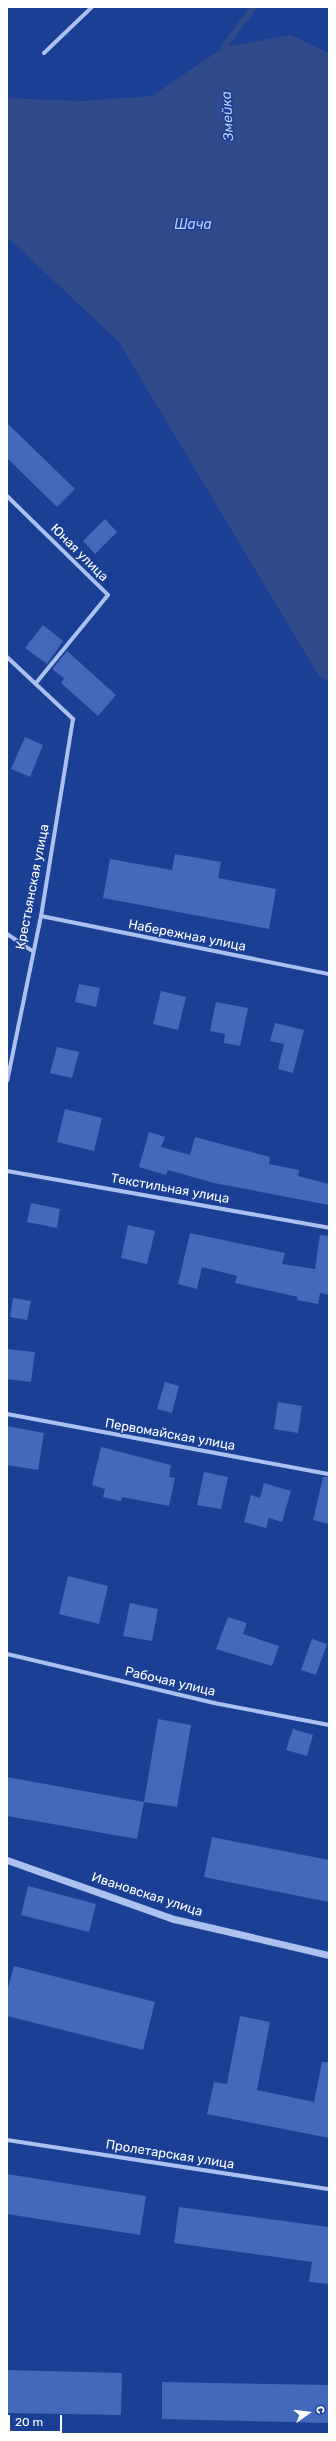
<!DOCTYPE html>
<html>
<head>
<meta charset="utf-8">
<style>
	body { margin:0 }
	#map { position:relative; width:336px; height:2441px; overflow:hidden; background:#1b3f94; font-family:Rubik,sans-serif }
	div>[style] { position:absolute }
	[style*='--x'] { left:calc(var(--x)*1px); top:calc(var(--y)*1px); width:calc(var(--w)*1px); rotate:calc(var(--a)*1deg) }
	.water>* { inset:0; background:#304a8a }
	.stream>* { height:5.5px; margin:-2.75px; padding:0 2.75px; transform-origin:2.75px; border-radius:2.75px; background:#304a8a }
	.building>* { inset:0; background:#4468bb }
	.minor>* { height:4px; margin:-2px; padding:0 2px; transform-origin:2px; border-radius:2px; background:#adc1ef }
	.tertiary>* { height:7px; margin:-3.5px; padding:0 3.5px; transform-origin:3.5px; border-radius:3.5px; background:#adc1ef }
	span { translate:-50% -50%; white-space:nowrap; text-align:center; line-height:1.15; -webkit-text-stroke:3px #1b3f94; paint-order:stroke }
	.street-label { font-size:13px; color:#fff }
	.water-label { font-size:14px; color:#b9ccf6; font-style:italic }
	.frame { position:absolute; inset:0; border:8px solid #fff; pointer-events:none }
	.north { position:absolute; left:288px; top:2393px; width:40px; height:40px; -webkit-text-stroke:3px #1b3f94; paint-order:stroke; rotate:76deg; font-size:11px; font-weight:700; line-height:16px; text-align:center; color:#fff }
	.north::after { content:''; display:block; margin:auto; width:14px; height:18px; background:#fff; clip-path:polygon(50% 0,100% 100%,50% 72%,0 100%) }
	.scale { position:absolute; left:8px; top:2415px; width:54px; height:18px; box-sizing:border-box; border:2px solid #fff; border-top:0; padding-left:5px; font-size:12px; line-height:14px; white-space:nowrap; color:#fff; -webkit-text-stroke:3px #1b3f94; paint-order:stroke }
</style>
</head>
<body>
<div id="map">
	<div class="water">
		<div style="clip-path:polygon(291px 35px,329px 53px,329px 682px,319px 676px,119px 342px,7px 237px,7px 98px,82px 101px,152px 96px,224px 47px)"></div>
	</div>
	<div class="stream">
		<div style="--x:225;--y:53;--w:6;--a:-99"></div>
		<div style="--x:224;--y:47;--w:50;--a:-53.1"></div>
	</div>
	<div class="building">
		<div style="clip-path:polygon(7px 423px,75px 489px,57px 507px,7px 458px)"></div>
		<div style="clip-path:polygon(105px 519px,117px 532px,95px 554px,83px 541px)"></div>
		<div style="clip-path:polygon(43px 625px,63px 641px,47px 664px,25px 648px)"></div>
		<div style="clip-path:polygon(67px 651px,116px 695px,98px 716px,61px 683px,64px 678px,52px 669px)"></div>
		<div style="clip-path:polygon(25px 737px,43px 745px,30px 777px,11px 769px)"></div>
		<div style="clip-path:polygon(175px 854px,221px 862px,218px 878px,276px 889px,269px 929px,103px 898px,110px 859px,172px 870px)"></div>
		<div style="clip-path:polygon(79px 984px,100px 988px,96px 1007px,75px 1002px)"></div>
		<div style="clip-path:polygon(161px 991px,186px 997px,178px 1030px,153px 1024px)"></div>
		<div style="clip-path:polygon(216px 1002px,248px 1008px,240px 1046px,224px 1043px,225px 1034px,210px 1031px)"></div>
		<div style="clip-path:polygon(275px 1023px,304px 1030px,293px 1073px,278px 1069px,284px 1044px,270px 1041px)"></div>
		<div style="clip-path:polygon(57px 1047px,79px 1052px,72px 1078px,50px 1073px)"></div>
		<div style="clip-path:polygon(65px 1109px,102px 1118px,94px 1151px,57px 1142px)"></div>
		<div style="clip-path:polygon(149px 1132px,165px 1137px,161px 1147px,190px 1155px,195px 1137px,270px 1157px,269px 1164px,299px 1170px,298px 1176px,329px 1184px,329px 1205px,214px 1183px,168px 1170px,166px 1175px,139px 1167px)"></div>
		<div style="clip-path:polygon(31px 1203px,60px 1209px,57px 1228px,27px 1222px)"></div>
		<div style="clip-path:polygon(128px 1225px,155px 1231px,147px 1264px,121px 1258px)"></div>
		<div style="clip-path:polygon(190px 1233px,285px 1253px,282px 1264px,315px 1269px,320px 1235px,329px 1236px,329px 1295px,320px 1293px,318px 1304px,297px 1300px,298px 1297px,235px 1283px,237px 1276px,202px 1267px,197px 1289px,178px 1284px)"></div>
		<div style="clip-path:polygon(13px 1298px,31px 1301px,27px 1320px,10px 1317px)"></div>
		<div style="clip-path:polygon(7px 1349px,35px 1352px,31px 1382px,7px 1379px)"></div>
		<div style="clip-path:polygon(165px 1382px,179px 1386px,172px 1413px,157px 1409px)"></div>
		<div style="clip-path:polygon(278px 1402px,302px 1406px,298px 1433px,274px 1429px)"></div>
		<div style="clip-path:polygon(7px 1426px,44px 1433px,38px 1470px,7px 1465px)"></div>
		<div style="clip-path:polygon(101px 1447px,171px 1465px,169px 1477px,175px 1478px,169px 1506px,122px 1497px,121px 1501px,103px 1497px,105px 1489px,92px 1485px)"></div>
		<div style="clip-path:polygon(204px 1472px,228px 1477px,221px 1509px,197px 1505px)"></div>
		<div style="clip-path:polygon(323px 1477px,329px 1477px,329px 1524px,313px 1520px)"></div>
		<div style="clip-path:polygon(264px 1483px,291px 1491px,282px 1522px,269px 1518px,266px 1528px,244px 1522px,251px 1495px,260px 1498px)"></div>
		<div style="clip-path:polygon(68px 1576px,108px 1586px,99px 1624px,59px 1614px)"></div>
		<div style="clip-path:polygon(130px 1603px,158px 1609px,152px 1641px,123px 1636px)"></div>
		<div style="clip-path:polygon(228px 1617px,247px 1623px,243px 1634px,279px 1646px,272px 1666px,216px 1649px)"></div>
		<div style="clip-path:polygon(312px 1639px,327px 1644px,316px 1675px,301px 1670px)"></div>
		<div style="clip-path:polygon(158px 1719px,191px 1725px,177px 1807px,144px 1802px)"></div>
		<div style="clip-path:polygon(293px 1729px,313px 1735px,307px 1756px,286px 1750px)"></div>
		<div style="clip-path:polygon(7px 1777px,144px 1802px,137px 1839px,7px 1816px)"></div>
		<div style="clip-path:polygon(212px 1837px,329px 1860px,329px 1902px,204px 1877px)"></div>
		<div style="clip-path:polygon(28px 1886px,96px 1904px,89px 1932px,21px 1915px)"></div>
		<div style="clip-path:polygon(14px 1966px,155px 2002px,143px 2050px,7px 2016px,7px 1992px)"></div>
		<div style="clip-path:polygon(240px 2016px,270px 2022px,257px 2090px,314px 2102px,322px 2062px,329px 2062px,329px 2138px,207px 2114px,214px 2082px,227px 2084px)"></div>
		<div style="clip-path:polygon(7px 2174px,146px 2196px,140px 2235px,7px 2214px)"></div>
		<div style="clip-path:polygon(179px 2207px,329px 2227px,329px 2284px,309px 2282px,312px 2262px,174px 2243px)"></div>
		<div style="clip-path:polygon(7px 2370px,122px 2373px,121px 2415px,7px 2413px)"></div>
		<div style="clip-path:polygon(162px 2382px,329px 2385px,329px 2423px,162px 2419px)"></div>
	</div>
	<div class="minor">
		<div style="--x:44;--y:53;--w:66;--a:-43.8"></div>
		<div style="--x:7;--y:496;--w:141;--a:44.4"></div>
		<div style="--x:108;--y:595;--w:114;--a:129.3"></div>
		<div style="--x:7;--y:657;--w:91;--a:43.2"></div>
		<div style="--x:73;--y:719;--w:200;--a:99.2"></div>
		<div style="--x:41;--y:916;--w:168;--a:101.6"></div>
		<div style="--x:41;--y:916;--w:294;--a:11.4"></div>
		<div style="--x:7;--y:934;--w:29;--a:34"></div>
		<div style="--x:7;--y:1171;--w:327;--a:10"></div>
		<div style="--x:7;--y:1414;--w:328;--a:10.6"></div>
		<div style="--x:7;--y:1654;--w:213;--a:13.3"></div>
		<div style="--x:214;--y:1703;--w:117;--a:10.8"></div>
		<div style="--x:7;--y:2140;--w:326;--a:8.7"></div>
	</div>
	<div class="tertiary">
		<div style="--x:7;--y:1860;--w:177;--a:19.5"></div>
		<div style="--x:174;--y:1919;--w:159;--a:13.1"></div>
	</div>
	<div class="street-label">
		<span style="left:79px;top:553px;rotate:45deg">Юная улица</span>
		<span style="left:33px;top:887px;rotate:-79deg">Крестьянская улица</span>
		<span style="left:187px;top:936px;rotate:11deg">Набережная улица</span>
		<span style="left:170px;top:1189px;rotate:10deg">Текстильная улица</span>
		<span style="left:170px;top:1435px;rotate:10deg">Первомайская улица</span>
		<span style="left:170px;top:1682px;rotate:13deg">Рабочая улица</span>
		<span style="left:147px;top:1895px;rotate:18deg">Ивановская улица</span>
		<span style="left:170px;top:2155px;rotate:9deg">Пролетарская улица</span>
	</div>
	<div class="water-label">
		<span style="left:228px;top:116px;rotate:-93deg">Змейка</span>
		<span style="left:193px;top:225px">Шача</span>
	</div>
	<div class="frame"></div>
	<div class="north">С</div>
	<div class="scale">20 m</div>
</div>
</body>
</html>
